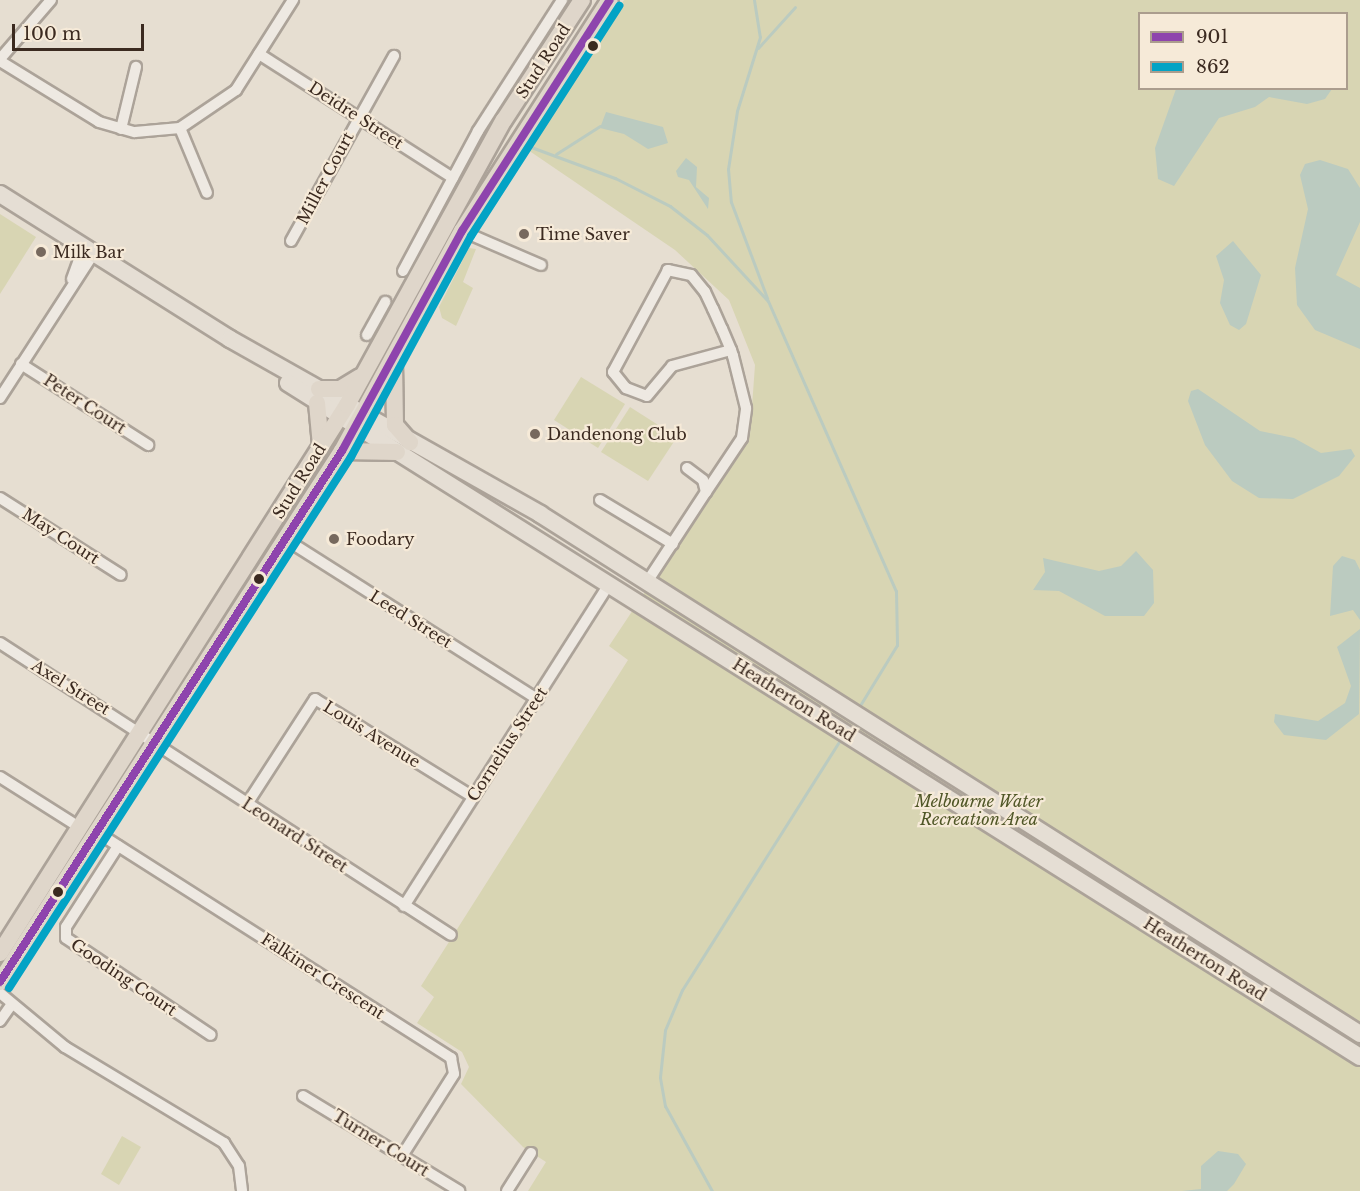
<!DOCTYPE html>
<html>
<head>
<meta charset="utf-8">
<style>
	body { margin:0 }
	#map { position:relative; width:1360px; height:1191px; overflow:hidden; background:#e6ded1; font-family:"Libre Baskerville",serif }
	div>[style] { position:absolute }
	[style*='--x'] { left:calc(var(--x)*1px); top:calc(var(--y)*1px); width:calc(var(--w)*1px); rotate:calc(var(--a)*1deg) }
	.green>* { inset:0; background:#d8d5b3 }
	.water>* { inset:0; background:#bbcbc0 }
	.stream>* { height:3px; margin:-1.5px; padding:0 1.5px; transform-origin:1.5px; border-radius:1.5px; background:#bbcbc0 }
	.roads { filter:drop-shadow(2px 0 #aca399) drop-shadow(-2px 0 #aca399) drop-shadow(0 2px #aca399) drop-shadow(0 -2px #aca399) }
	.minor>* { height:10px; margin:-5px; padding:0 5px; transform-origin:5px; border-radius:5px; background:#eee9e2 }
	.primary>* { height:16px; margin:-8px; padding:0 8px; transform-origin:8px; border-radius:8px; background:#e5ded4 }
	.trunk>* { height:16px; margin:-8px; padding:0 8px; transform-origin:8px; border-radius:8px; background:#dfd6ca }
	.bus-1>* { height:8px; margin:-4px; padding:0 4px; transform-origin:4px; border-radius:4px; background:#8e44ad }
	.bus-2>* { height:8px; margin:-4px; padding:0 4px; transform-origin:4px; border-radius:4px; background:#03a3c5 }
	.dots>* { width:16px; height:16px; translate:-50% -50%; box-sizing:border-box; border:3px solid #f6ead8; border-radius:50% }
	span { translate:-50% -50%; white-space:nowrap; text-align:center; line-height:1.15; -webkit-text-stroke:4.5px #f6ead8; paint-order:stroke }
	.street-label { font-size:16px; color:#3b2a20 }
	.poi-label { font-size:16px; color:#3b2a20 }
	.left { translate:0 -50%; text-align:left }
	.park-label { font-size:16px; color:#505727; font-style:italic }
	.legend { position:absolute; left:1138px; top:12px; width:210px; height:78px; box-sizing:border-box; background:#f6ead8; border:2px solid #ab9d8e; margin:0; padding:8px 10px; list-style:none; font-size:18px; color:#3b2a20 }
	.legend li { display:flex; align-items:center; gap:12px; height:30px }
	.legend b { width:30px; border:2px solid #ab9d8e }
	.scale { position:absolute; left:12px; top:24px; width:132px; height:27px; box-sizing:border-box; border:3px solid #3b2a20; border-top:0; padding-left:8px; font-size:18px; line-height:21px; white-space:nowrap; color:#3b2a20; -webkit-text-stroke:4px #f6ead8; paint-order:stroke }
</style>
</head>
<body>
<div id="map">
	<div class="green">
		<div style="clip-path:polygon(evenodd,624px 0,1360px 0,1360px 1191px,528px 1191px,546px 1162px,523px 1147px,461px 1084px,469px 1067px,462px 1052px,417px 1023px,434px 997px,421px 986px,628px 660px,609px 646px,750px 434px,755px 365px,729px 300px,675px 250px,528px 150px,624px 0,1140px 14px,1346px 14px,1346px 88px,1140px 88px,1140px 14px)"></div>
		<div style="clip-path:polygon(0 214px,36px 237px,0 294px)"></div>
		<div style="clip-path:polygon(469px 248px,476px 249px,463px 282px,473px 288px,456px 326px,442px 318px,439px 307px)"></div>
		<div style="clip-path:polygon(581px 377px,625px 404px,598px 448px,554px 420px)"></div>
		<div style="clip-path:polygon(630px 407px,677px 437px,648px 481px,601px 452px)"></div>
		<div style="clip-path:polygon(122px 1136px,141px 1147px,119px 1185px,101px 1174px)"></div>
	</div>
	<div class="water">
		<div style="clip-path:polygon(1176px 89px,1176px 88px,1332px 89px,1325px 99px,1307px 104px,1269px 97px,1255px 107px,1219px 118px,1174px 186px,1158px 179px,1155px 148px)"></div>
		<div style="clip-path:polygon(606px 112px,663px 127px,668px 143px,648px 149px,624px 134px,600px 128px)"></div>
		<div style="clip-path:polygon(686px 158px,697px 167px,696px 187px,709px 198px,708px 209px,689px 180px,678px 177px,676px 171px)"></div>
		<div style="clip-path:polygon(1320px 160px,1348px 169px,1360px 188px,1360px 222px,1336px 275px,1360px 288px,1360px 349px,1315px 330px,1297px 305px,1295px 268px,1308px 209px,1300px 175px,1305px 164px)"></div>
		<div style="clip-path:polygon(1233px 241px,1261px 275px,1246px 324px,1239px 330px,1230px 325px,1220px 303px,1224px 280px,1216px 256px)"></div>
		<div style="clip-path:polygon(1198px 389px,1260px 431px,1294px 438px,1321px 453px,1351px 449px,1355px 456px,1339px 476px,1293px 499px,1259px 498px,1232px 481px,1205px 445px,1188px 401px,1191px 391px)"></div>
		<div style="clip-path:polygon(1136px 551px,1153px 570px,1154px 603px,1144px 616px,1105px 616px,1059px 591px,1033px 590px,1045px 572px,1043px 558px,1099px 571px,1121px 566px)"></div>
		<div style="clip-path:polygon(1342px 556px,1355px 560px,1360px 570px,1360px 620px,1353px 610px,1330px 616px,1333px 566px)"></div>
		<div style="clip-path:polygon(1360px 629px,1359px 714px,1326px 740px,1284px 735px,1274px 722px,1275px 714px,1318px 721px,1345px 703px,1351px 686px,1337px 647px)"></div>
		<div style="clip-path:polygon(1218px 1151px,1238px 1154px,1246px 1164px,1234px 1184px,1227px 1191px,1182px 1191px,1201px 1189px,1201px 1166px)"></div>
	</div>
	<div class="stream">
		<div style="--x:754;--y:0;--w:37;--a:81"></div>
		<div style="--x:760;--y:37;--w:77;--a:107.3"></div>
		<div style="--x:737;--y:111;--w:59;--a:98.8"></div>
		<div style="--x:728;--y:169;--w:33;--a:85"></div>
		<div style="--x:731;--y:202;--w:103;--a:69.4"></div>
		<div style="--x:758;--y:48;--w:55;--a:-47.9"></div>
		<div style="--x:531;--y:147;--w:90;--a:20.3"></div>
		<div style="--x:615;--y:178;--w:62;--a:27"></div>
		<div style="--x:670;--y:206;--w:47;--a:38.1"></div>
		<div style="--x:707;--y:235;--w:90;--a:47.3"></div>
		<div style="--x:768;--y:301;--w:317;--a:66.2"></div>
		<div style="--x:896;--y:591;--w:54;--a:88.9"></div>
		<div style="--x:897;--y:645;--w:73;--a:121.5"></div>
		<div style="--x:556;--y:154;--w:52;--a:-32.5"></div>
		<div style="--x:712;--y:1191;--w:97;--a:-118.9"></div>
		<div style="--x:665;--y:1106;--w:29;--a:-100"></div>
		<div style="--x:660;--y:1077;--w:47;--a:-83.9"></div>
		<div style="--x:665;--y:1030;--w:43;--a:-67"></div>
		<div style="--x:682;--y:990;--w:294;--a:-57.7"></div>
	</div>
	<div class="roads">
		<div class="minor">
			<div style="--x:259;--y:54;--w:230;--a:32.6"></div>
			<div style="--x:0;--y:59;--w:78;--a:-49.2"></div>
			<div style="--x:0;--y:61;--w:116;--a:31.6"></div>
			<div style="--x:99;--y:122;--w:37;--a:16"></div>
			<div style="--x:135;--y:132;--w:45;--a:-5.1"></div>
			<div style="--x:180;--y:128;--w:68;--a:-34.2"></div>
			<div style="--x:236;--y:90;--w:107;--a:-57.7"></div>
			<div style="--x:180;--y:128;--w:70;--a:67.4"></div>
			<div style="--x:121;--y:129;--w:64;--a:-76.4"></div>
			<div style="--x:462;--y:231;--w:86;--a:23.3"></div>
			<div style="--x:291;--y:241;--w:212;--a:-60.9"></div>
			<div style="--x:403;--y:271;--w:159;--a:-61.8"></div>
			<div style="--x:478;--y:131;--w:156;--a:-57.3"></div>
			<div style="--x:72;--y:279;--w:33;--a:-70"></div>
			<div style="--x:367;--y:335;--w:38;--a:-61"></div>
			<div style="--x:21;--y:364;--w:151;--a:32.5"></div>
			<div style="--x:0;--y:398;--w:171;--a:-57.1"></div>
			<div style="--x:706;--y:492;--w:65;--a:-56.3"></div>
			<div style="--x:742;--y:438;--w:30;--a:-82"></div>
			<div style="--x:746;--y:408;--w:54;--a:-104"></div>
			<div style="--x:733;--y:356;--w:6;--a:-108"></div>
			<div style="--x:731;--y:350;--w:23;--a:-113"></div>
			<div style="--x:722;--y:329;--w:22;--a:-114"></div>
			<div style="--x:713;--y:309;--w:19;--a:-115"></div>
			<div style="--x:705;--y:292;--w:22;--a:-129"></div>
			<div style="--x:691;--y:275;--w:24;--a:-168"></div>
			<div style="--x:668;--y:270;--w:116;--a:118.3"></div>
			<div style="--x:613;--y:372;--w:21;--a:51"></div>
			<div style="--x:626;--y:388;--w:22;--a:21"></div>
			<div style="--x:647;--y:396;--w:39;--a:-50"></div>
			<div style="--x:672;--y:366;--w:61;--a:-15.2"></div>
			<div style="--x:0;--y:498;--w:143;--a:32.5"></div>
			<div style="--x:600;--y:500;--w:85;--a:31.1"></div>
			<div style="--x:285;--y:539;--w:299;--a:32.4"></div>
			<div style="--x:647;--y:582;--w:108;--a:-56.8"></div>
			<div style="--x:706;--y:492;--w:12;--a:-104"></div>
			<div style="--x:703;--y:480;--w:20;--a:-143"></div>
			<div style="--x:0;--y:643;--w:537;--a:32.92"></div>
			<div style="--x:0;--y:777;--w:93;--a:32.3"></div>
			<div style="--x:247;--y:804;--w:125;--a:-57.1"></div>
			<div style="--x:315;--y:699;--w:186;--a:31.8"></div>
			<div style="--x:98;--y:833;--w:419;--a:32.5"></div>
			<div style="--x:451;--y:1058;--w:16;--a:79"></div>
			<div style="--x:454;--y:1074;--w:97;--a:122.4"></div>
			<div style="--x:118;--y:846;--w:96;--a:122.7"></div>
			<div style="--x:66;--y:927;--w:11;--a:90"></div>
			<div style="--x:66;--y:938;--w:174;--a:33.8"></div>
			<div style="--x:404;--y:906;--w:383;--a:-57.5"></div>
			<div style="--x:0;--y:993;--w:85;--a:39.7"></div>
			<div style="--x:65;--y:1047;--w:186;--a:31.1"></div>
			<div style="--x:224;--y:1143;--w:27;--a:57"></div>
			<div style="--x:239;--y:1166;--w:25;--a:83"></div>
			<div style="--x:0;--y:1021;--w:19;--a:-55"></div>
			<div style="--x:303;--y:1096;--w:183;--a:31.3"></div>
			<div style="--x:507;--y:1191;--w:45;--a:-57.7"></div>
		</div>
		<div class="primary">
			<div style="--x:0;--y:194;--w:272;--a:32.2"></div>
			<div style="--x:230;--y:339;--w:356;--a:29.4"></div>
			<div style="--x:540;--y:514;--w:971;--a:32.38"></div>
			<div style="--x:288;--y:383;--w:1266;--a:32.16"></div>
		</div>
		<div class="trunk">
			<div style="--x:394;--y:362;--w:63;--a:89.1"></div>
			<div style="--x:395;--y:425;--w:23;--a:49"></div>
			<div style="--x:319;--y:389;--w:21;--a:0"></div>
			<div style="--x:340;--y:389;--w:23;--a:-31"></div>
			<div style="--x:317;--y:403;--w:43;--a:84.7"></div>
			<div style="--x:342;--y:451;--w:55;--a:1"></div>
			<div style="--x:0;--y:953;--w:649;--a:-57.66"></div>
			<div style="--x:347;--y:405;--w:325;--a:-61.2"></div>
			<div style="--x:504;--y:120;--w:143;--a:-57"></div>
			<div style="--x:0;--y:982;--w:632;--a:-57.22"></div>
			<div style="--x:342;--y:451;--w:251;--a:-61.4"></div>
			<div style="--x:462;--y:231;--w:274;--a:-57.4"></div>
		</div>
	</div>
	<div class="bus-1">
		<div style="--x:0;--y:982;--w:632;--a:-57.22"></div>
		<div style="--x:342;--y:451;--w:251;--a:-61.4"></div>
		<div style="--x:462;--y:231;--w:274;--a:-57.4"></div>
	</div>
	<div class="bus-2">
		<div style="--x:9;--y:988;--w:632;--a:-57.22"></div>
		<div style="--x:351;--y:457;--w:251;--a:-61.5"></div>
		<div style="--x:471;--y:236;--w:274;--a:-57.2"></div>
	</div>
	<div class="dots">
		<div style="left:593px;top:46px;background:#3b2a20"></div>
		<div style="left:524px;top:234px;background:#77695e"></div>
		<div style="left:41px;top:252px;background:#77695e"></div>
		<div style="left:535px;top:434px;background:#77695e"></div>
		<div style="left:334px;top:539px;background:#77695e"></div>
		<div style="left:259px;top:579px;background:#3b2a20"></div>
		<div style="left:58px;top:892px;background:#3b2a20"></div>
	</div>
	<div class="street-label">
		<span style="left:543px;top:61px;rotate:-57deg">Stud Road</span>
		<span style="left:356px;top:115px;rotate:33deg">Deidre Street</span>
		<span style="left:325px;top:178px;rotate:-62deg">Miller Court</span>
		<span style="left:85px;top:404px;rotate:33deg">Peter Court</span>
		<span style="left:299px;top:481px;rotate:-58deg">Stud Road</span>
		<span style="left:61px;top:536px;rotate:33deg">May Court</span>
		<span style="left:411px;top:619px;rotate:32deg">Leed Street</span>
		<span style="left:71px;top:687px;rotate:32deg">Axel Street</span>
		<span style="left:794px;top:700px;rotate:32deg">Heatherton Road</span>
		<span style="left:372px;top:734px;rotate:32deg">Louis Avenue</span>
		<span style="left:507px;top:744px;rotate:-57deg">Cornelius Street</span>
		<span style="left:295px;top:835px;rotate:33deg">Leonard Street</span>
		<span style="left:1205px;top:959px;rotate:32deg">Heatherton Road</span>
		<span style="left:323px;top:976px;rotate:33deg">Falkiner Crescent</span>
		<span style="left:124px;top:977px;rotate:34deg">Gooding Court</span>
		<span style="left:381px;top:1143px;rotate:32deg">Turner Court</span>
	</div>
	<div class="poi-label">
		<span class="left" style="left:536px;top:234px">Time Saver</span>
		<span class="left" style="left:53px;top:252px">Milk Bar</span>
		<span class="left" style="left:547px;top:434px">Dandenong Club</span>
		<span class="left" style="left:346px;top:539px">Foodary</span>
	</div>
	<div class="park-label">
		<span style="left:979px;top:810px">Melbourne Water<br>Recreation Area</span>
	</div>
	<ul class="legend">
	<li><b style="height:8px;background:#8e44ad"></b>901</li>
	<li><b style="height:8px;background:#03a3c5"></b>862</li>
	</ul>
	<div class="scale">100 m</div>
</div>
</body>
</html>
